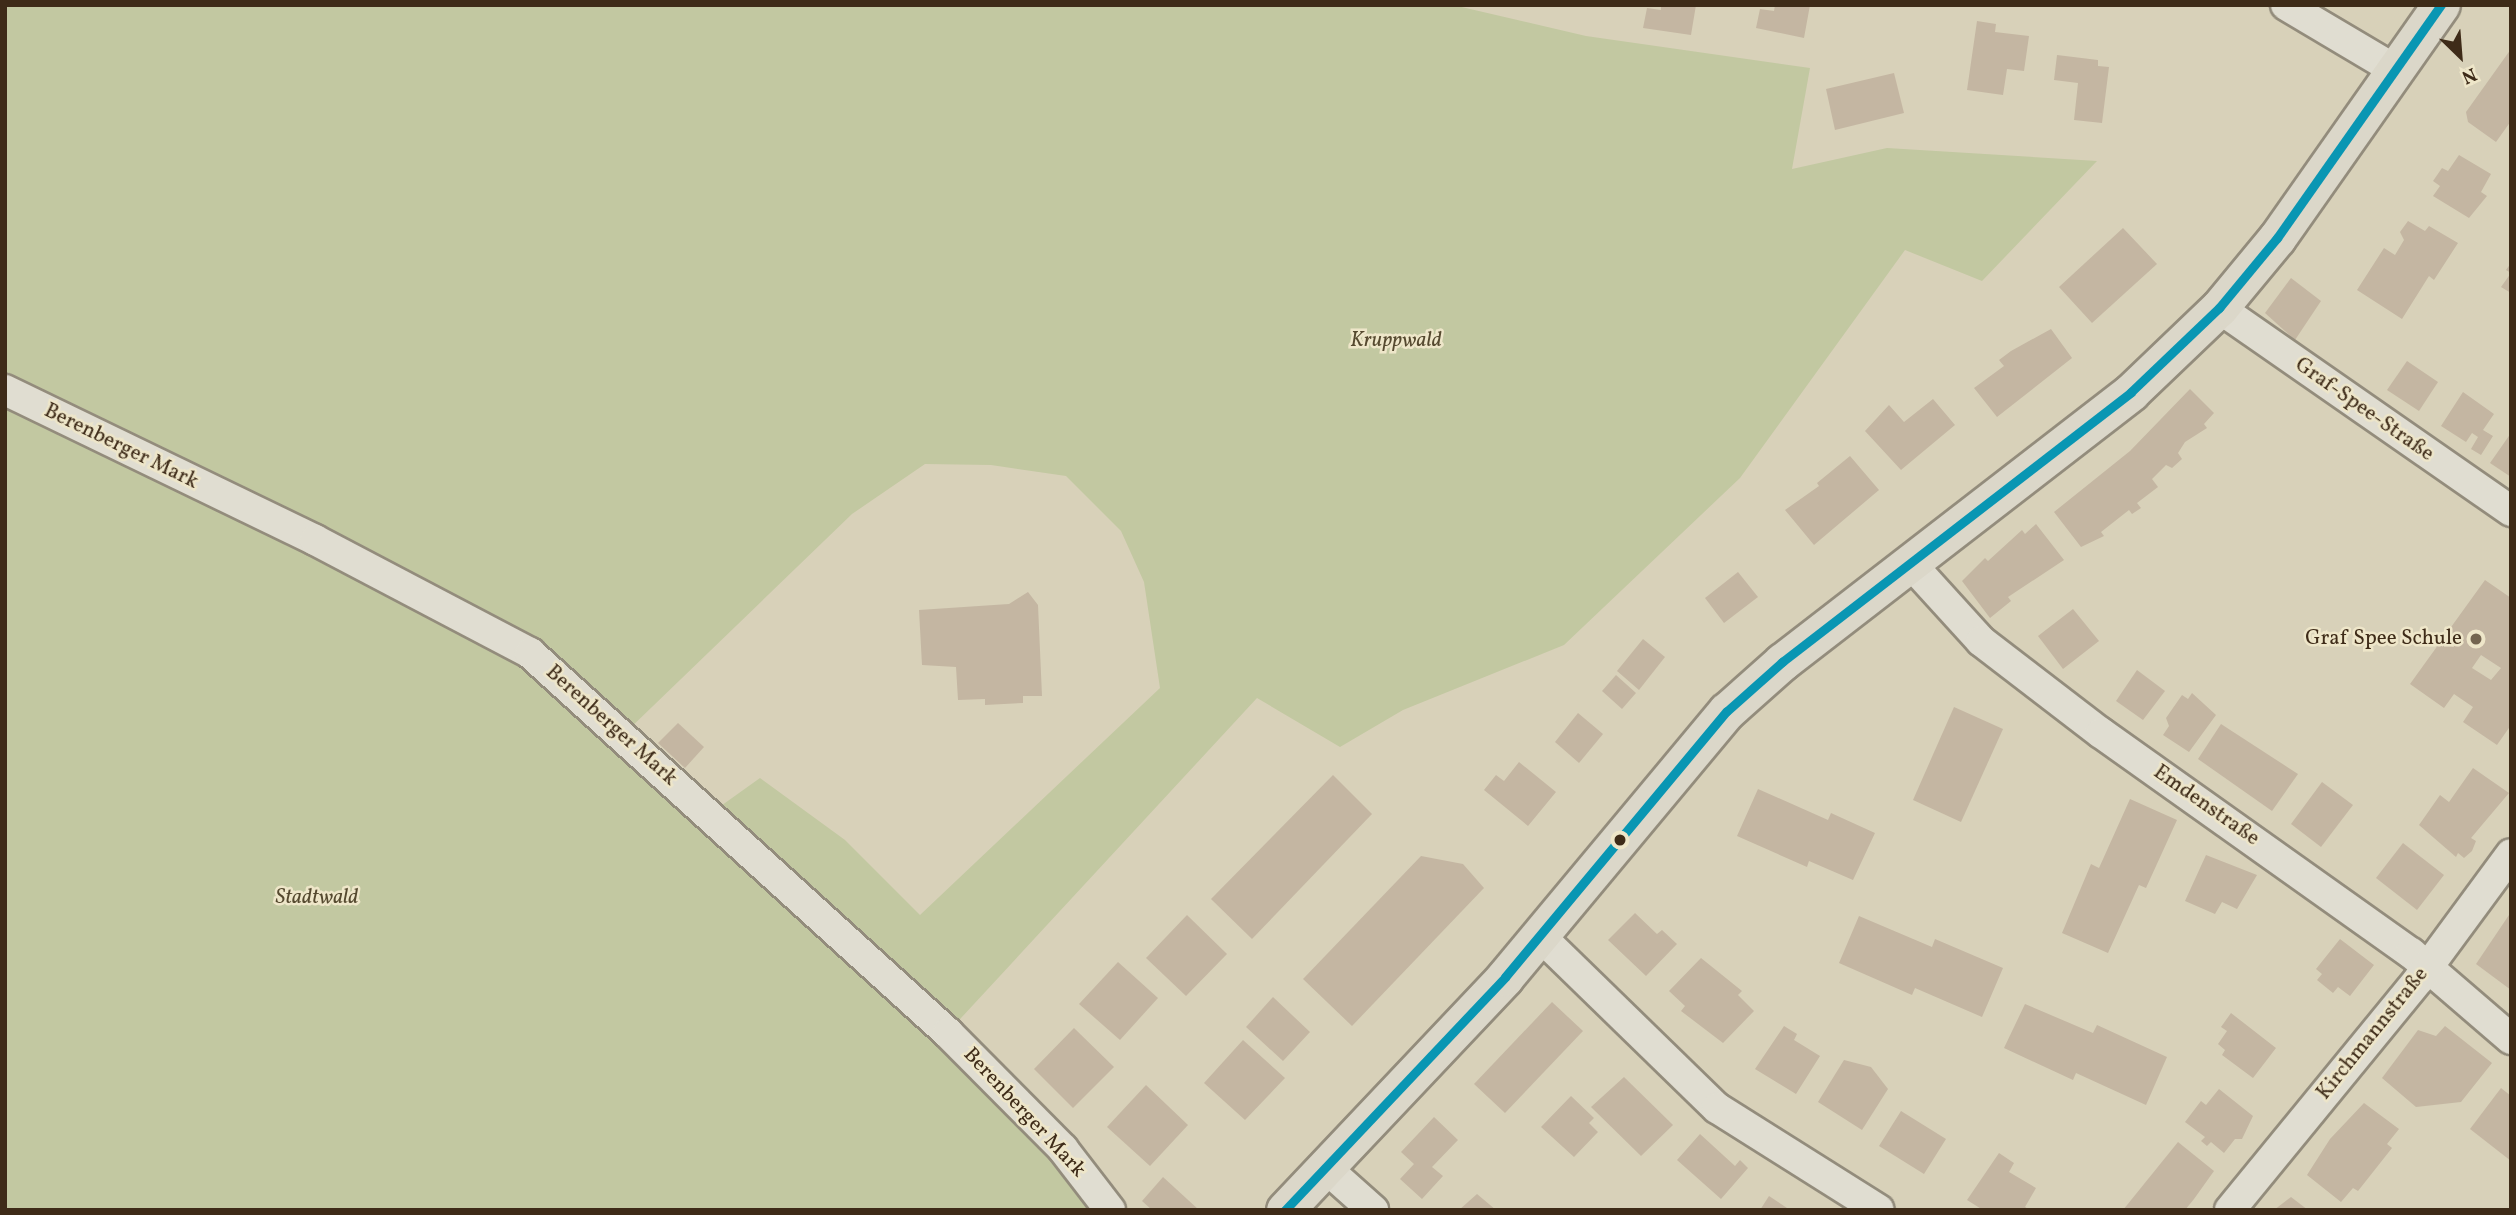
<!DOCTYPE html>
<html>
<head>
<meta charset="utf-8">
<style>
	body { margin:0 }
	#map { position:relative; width:2516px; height:1215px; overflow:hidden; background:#d8d1b9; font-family:Vollkorn,serif }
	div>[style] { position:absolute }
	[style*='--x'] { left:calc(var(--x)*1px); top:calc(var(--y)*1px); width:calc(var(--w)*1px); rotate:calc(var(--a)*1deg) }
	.green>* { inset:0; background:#c2c8a1 }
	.building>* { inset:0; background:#c4b6a2 }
	.roads { filter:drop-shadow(2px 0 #938c7c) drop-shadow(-2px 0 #938c7c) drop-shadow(0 2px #938c7c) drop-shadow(0 -2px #938c7c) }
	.minor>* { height:30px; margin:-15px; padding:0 15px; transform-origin:15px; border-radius:15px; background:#e0ddd1 }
	.major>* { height:37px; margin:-18.5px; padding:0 18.5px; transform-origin:18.5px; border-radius:18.5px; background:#dbd7c9 }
	.bus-1>* { height:9px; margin:-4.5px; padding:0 4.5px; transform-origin:4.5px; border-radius:4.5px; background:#0996b3 }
	.dots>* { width:19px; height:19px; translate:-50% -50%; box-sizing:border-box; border:4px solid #eee6c9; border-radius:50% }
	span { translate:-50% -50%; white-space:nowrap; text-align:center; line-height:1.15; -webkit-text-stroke:5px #eee6c9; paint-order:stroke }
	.park-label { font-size:21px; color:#55492f; font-style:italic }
	.street-label { font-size:21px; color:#3e2b18 }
	.poi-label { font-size:21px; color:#3e2b18 }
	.right { translate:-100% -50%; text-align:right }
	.frame { position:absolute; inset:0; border:7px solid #3e2b18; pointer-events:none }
	.north { position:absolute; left:2425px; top:21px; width:70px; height:70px; -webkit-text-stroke:5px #eee6c9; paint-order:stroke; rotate:155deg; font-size:19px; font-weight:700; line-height:28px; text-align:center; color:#3e2b18 }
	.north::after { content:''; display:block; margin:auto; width:24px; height:32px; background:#3e2b18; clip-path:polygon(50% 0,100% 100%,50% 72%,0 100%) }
</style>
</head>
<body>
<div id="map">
	<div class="green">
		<div style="clip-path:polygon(5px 5px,1453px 5px,1586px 36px,1810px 68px,1792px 169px,1887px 148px,2097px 161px,1982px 281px,1905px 250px,1740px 478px,1564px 645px,1403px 710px,1340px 747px,1257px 698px,949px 1031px,711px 813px,760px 778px,845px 840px,920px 915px,1160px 688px,1144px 582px,1121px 531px,1066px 476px,991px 465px,925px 464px,852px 514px,625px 733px,534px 649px,5px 386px)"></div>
		<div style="clip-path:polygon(5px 389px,491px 639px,947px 1035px,1096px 1210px,5px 1210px)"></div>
	</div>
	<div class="building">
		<div style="clip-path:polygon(1661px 5px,1696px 5px,1691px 35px,1643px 28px,1647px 8px,1661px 10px)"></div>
		<div style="clip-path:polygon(1775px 5px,1810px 5px,1804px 38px,1756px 28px,1760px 9px,1774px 11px)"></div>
		<div style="clip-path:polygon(1977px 21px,1996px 24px,1995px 32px,2029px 36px,2024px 71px,2007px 69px,2003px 95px,1967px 90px)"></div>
		<div style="clip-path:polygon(2511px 49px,2511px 121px,2496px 142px,2468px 122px,2466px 112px)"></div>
		<div style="clip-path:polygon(2057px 55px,2098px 60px,2098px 66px,2109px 67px,2102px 123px,2074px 120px,2078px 83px,2054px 80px)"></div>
		<div style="clip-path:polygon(1894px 73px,1904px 113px,1835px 130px,1826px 89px)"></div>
		<div style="clip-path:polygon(2459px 155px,2491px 174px,2481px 192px,2487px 196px,2469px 218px,2433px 196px,2440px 186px,2433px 181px,2442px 168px,2448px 171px)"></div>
		<div style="clip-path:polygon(2408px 221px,2425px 231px,2429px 226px,2458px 243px,2434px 280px,2429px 276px,2402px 319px,2357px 290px,2384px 248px,2395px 255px,2404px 240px,2400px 232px)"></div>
		<div style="clip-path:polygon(2123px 228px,2157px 264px,2092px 323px,2059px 287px)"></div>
		<div style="clip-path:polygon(2511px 263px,2511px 293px,2501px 287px,2511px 273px,2506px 270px)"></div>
		<div style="clip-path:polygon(2291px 278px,2321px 301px,2295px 340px,2265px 313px)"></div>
		<div style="clip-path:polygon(2051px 329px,2072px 358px,1997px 417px,1974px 388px,2004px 366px,1999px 360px,2011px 351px)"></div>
		<div style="clip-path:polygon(2407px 361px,2438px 382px,2419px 411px,2387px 390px)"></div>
		<div style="clip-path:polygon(2190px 389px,2214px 413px,2204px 424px,2207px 428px,2185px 442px,2178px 453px,2182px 459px,2172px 468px,2166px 465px,2152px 479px,2158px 487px,2137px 503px,2141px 508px,2132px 514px,2129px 510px,2101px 532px,2104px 536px,2081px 547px,2054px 512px,2130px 451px)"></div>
		<div style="clip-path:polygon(2463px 392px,2494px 414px,2483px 430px,2493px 436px,2481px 455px,2471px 449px,2478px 437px,2472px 433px,2466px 442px,2441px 426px)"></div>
		<div style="clip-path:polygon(1933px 399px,1955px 425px,1901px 470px,1865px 431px,1889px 405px,1904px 422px)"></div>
		<div style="clip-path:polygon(2511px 433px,2511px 477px,2490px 463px)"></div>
		<div style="clip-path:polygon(1850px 456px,1879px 490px,1814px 545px,1785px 510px,1819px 486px,1817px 483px)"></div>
		<div style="clip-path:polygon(2036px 524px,2064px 560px,2008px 597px,2011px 601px,1990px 618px,1962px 581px,1985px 558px,1988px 561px,2022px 530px,2025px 534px)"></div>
		<div style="clip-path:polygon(1738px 572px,1758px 597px,1724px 623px,1705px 598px)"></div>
		<div style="clip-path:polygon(evenodd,2485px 580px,2511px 598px,2511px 725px,2497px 745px,2463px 722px,2473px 707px,2454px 694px,2444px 708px,2410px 684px,2485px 580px,2481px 655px,2501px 668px,2491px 680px,2472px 668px,2481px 655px)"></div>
		<div style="clip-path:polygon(1028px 592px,1038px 605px,1042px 696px,1023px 696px,1023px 703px,985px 705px,985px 699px,958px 700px,956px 667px,922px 665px,919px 610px,1009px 604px)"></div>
		<div style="clip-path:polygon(2073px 609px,2099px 641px,2063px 669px,2038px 636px)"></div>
		<div style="clip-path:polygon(1643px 639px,1665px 657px,1639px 690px,1617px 671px)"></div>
		<div style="clip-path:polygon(2137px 670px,2165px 691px,2143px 720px,2116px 701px)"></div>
		<div style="clip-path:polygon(1616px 675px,1636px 693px,1622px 709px,1602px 691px)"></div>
		<div style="clip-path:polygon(2192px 693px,2216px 715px,2189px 752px,2163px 735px,2169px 726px,2166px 718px,2182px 695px,2188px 699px)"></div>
		<div style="clip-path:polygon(1954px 707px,2003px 729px,1961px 822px,1913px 800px)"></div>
		<div style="clip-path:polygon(1578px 713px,1603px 734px,1579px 763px,1555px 742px)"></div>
		<div style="clip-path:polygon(678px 723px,704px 747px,685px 768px,658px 743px)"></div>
		<div style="clip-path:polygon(2221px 724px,2298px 774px,2272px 811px,2198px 759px)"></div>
		<div style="clip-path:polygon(1519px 762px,1556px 792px,1528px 826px,1484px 790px,1496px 775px,1504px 781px)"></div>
		<div style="clip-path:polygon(2473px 768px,2509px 793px,2471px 838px,2476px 841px,2472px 851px,2464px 858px,2458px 853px,2456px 857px,2419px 825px,2440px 795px,2449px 802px)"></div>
		<div style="clip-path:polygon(1333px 775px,1372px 814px,1252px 939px,1211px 899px)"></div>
		<div style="clip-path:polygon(2322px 782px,2353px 805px,2321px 847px,2291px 824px)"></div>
		<div style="clip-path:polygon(1758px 789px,1828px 820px,1831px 813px,1875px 833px,1853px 880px,1809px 861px,1807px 867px,1737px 836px)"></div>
		<div style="clip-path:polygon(2130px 799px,2177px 820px,2146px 888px,2139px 885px,2108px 953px,2062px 933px,2091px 864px,2099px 868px)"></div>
		<div style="clip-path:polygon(2403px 843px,2444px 875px,2417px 910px,2376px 878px)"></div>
		<div style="clip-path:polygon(2206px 855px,2257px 875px,2237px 909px,2222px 902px,2215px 914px,2185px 901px)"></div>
		<div style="clip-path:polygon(1421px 856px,1463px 864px,1484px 888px,1352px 1026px,1303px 979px)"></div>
		<div style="clip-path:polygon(2511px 912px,2511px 990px,2476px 964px)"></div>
		<div style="clip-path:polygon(1635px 913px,1657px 934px,1662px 930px,1677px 944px,1646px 976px,1608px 940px)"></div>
		<div style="clip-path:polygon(1187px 915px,1227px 954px,1186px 996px,1146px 958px)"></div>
		<div style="clip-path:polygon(1859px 916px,1932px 947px,1935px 939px,2003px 968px,1982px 1017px,1915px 988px,1912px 995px,1839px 963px)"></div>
		<div style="clip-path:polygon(2340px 939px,2374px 965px,2350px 996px,2338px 987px,2333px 993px,2317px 980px,2322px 974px,2316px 969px)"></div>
		<div style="clip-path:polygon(1701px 958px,1742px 991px,1738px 995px,1754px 1011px,1723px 1043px,1681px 1011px,1685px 1006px,1669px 991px)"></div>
		<div style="clip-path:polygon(1118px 962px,1158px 998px,1120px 1040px,1079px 1004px)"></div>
		<div style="clip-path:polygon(1273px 997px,1310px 1032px,1283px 1061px,1246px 1027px)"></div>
		<div style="clip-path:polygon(1552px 1002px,1583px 1031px,1505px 1113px,1474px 1084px)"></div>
		<div style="clip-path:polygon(2025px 1004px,2093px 1033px,2097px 1025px,2167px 1057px,2146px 1105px,2076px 1073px,2073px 1080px,2004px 1048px)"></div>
		<div style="clip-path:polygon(2231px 1013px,2276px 1048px,2253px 1078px,2222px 1055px,2225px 1050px,2218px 1044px,2227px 1031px,2221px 1027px)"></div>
		<div style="clip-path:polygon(1784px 1026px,1797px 1034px,1794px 1040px,1820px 1056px,1796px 1094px,1755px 1069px)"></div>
		<div style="clip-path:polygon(2445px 1026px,2492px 1063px,2461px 1102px,2416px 1107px,2382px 1078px,2418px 1030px,2436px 1036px)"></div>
		<div style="clip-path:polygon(1074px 1028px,1114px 1067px,1073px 1108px,1034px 1069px)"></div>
		<div style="clip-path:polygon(1243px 1040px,1285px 1078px,1245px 1120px,1204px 1083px)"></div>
		<div style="clip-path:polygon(1844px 1060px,1871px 1067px,1888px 1089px,1862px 1130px,1818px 1102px)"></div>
		<div style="clip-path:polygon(1624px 1077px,1673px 1125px,1641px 1156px,1591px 1107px)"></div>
		<div style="clip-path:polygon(1146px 1085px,1188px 1125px,1150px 1166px,1107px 1127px)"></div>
		<div style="clip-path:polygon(2501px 1088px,2511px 1096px,2511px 1161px,2470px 1129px)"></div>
		<div style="clip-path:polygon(2219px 1089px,2253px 1116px,2242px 1139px,2235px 1139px,2224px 1153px,2211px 1142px,2207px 1146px,2201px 1141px,2205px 1137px,2185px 1122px,2201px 1101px,2206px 1105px)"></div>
		<div style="clip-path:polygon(1571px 1096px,1594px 1118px,1589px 1123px,1598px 1132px,1574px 1157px,1541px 1127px)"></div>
		<div style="clip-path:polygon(2364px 1103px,2399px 1129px,2387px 1144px,2392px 1148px,2358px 1191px,2353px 1188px,2341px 1202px,2307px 1175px,2330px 1139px)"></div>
		<div style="clip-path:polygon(1901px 1111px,1946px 1139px,1924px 1174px,1879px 1146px)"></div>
		<div style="clip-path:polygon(1434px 1117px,1458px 1140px,1432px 1167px,1443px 1176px,1422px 1199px,1400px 1179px,1414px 1164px,1401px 1152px)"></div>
		<div style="clip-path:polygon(1700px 1134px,1735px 1166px,1740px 1160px,1748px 1168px,1721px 1199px,1677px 1160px)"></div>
		<div style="clip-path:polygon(2178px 1142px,2214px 1171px,2194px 1199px,2185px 1210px,2123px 1210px)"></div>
		<div style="clip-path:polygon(1999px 1153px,2014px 1163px,2009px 1172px,2036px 1188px,2025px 1207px,2030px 1210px,1983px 1210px,1967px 1200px)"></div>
		<div style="clip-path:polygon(1163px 1177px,1199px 1210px,1152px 1210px,1142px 1201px)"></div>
		<div style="clip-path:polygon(1477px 1194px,1496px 1210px,1459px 1210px)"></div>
		<div style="clip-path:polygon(1769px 1196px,1790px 1210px,1760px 1210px)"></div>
		<div style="clip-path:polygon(2291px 1197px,2308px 1210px,2274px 1210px)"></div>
	</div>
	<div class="roads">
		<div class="minor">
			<div style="--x:2286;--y:5;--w:126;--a:30.7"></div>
			<div style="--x:2219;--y:308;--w:356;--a:34.8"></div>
			<div style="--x:5;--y:390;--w:344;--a:25.8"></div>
			<div style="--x:315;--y:540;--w:243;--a:27.7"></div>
			<div style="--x:530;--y:653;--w:565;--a:42.27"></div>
			<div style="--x:948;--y:1033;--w:163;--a:45.2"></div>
			<div style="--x:1063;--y:1149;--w:77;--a:52.4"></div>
			<div style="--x:1911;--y:564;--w:104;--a:47.7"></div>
			<div style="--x:1981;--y:641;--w:151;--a:37.5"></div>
			<div style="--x:2101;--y:733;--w:380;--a:35.4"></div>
			<div style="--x:2411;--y:953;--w:132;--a:40.7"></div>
			<div style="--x:1540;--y:936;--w:247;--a:44.2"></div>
			<div style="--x:1717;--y:1108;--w:191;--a:32.2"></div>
			<div style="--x:1327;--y:1169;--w:62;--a:41.7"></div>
			<div style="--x:2230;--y:1210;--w:298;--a:-50.7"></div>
			<div style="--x:2419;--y:979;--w:155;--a:-53.6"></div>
		</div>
		<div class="major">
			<div style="--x:1285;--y:1210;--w:320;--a:-46.6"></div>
			<div style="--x:1505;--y:977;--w:346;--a:-50.2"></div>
			<div style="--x:1727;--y:711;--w:74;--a:-41.7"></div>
			<div style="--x:1782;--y:662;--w:441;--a:-37.7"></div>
			<div style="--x:2131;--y:392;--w:122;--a:-43.7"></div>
			<div style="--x:2219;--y:308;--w:91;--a:-50.4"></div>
			<div style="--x:2277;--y:238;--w:285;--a:-54.9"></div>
		</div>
	</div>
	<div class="bus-1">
		<div style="--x:1285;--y:1210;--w:320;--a:-46.6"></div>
		<div style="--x:1505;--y:977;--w:346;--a:-50.2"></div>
		<div style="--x:1727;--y:711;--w:74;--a:-41.7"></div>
		<div style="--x:1782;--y:662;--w:441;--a:-37.7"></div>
		<div style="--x:2131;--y:392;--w:122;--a:-43.7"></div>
		<div style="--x:2219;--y:308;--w:91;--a:-50.4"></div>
		<div style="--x:2277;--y:238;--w:285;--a:-54.9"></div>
	</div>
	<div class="dots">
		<div style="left:2476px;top:639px;background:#746550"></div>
		<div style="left:1620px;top:840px;background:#3e2b18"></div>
	</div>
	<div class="park-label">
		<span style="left:1396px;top:341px">Kruppwald</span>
		<span style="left:317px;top:898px">Stadtwald</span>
	</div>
	<div class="street-label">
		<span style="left:2364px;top:410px;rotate:35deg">Graf-Spee-Straße</span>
		<span style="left:121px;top:447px;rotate:26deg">Berenberger Mark</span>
		<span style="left:611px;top:726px;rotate:42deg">Berenberger Mark</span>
		<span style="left:2206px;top:806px;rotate:35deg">Emdenstraße</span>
		<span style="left:2373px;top:1034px;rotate:-51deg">Kirchmannstraße</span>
		<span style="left:1024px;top:1113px;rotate:47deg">Berenberger Mark</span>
	</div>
	<div class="poi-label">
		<span class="right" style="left:2462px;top:639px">Graf Spee Schule</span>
	</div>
	<div class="frame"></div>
	<div class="north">N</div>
</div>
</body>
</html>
